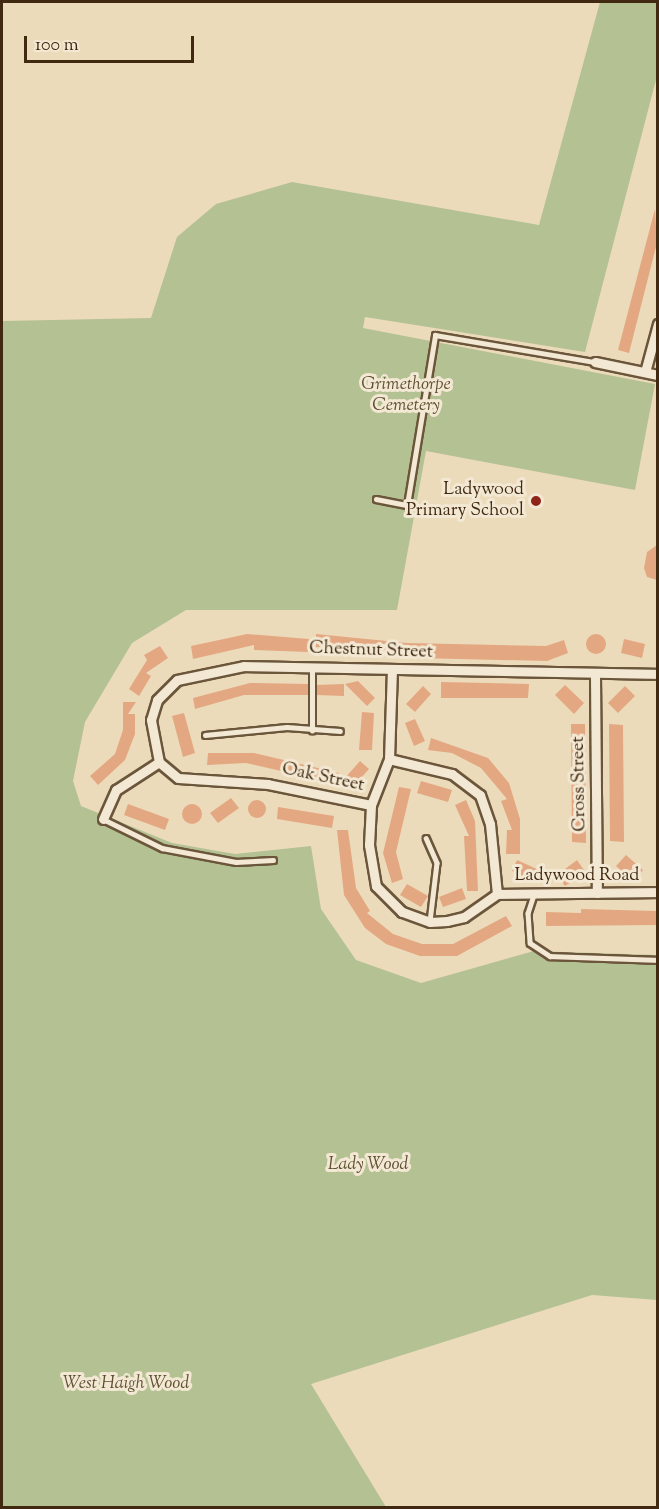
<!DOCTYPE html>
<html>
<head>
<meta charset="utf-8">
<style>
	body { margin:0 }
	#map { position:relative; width:659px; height:1509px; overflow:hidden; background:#ecdbbb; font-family:"Sorts Mill Goudy",serif }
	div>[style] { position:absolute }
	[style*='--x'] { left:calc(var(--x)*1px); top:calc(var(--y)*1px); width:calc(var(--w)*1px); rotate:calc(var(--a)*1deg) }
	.green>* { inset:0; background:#b4c193 }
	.building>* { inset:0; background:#e3a881 }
	.round { border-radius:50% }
	.roads { filter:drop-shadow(2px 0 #6b563b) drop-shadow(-2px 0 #6b563b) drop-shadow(0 2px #6b563b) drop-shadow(0 -2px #6b563b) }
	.service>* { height:4.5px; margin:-2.25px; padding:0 2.25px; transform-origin:2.25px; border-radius:2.25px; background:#f3e8d3 }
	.minor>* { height:9px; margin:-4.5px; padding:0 4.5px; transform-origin:4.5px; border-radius:4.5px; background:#f3e8d3 }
	.dots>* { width:16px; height:16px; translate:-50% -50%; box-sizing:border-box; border:3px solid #f3e8d3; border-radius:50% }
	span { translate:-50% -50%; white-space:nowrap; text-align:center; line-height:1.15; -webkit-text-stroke:6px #f3e8d3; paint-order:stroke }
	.park-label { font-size:18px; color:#5d4f31; font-style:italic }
	.poi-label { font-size:18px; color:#402910 }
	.right { translate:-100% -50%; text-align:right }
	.street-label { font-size:18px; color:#402910 }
	.frame { position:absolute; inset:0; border:3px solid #402910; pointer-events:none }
	.scale { position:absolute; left:24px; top:36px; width:170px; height:27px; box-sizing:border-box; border:3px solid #402910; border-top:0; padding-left:8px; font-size:18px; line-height:21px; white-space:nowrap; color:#402910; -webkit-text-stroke:4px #f3e8d3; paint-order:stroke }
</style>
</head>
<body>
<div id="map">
	<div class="green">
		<div style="clip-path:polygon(600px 2px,657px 2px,657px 76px,585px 352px,365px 317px,363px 328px,655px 384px,635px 490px,426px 451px,397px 610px,186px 610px,132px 643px,85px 722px,73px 781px,81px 806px,172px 843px,235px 854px,311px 846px,321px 909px,356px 960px,421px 983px,534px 951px,657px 955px,657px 1300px,592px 1295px,311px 1384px,386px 1507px,2px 1507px,2px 321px,151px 318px,177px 237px,216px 204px,292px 182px,539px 225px)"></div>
	</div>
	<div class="building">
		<div style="clip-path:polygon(655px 209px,657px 243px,629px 353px,618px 350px)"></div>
		<div style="clip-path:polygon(657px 545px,657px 580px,647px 577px,644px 568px,647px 552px)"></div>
		<div class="round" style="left:586px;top:634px;width:20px;height:20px"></div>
		<div style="clip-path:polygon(247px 634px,309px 639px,308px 652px,254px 650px,254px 645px,193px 659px,191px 646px)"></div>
		<div style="clip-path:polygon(316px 634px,407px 643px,546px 646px,564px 640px,568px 653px,547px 661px,417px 658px,418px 652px,316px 647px)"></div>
		<div style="clip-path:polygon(624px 639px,645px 644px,642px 658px,621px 653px)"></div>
		<div style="clip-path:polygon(160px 646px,168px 658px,146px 673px,151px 676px,139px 696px,129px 689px,147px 660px,144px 655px)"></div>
		<div style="clip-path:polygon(358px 681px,375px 698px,367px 706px,345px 684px)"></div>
		<div style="clip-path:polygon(441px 682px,529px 684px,528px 698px,441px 698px)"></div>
		<div style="clip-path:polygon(250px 683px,308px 684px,308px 695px,244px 695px,195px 709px,193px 698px)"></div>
		<div style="clip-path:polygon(344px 684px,344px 696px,316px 695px,316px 685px)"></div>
		<div style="clip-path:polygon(565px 685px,584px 703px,574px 714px,555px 695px)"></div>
		<div style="clip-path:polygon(423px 686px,431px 694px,415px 712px,406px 704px)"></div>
		<div style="clip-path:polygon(625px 686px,635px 696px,618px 713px,608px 703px)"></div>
		<div style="clip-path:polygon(123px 702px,136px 702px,128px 714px,135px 714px,135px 734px,125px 760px,98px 785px,90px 776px,115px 754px,123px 730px)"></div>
		<div style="clip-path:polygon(362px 712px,374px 713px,372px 750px,359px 750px)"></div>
		<div style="clip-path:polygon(184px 713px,195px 753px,183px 757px,172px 716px)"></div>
		<div style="clip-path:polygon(415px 719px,425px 741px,414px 746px,405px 723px)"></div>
		<div style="clip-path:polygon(571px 724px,585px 724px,586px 843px,572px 842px)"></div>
		<div style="clip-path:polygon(609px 724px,623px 725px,624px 842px,610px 841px)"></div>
		<div style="clip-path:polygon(431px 738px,488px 758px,509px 783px,520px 819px,520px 854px,506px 854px,507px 830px,512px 830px,501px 801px,507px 799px,481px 768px,452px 753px,428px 750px)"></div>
		<div style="clip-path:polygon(208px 753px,254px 753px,339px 773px,337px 784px,246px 763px,207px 765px)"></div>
		<div style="clip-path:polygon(360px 761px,369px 769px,353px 787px,344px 779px)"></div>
		<div style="clip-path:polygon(421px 781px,452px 790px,448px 802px,417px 793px)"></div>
		<div style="clip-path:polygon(399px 787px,411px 789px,396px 852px,403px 879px,392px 883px,383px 853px)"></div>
		<div style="clip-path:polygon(231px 798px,239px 808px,218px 823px,210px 813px)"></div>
		<div class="round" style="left:248px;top:800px;width:18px;height:18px"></div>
		<div style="clip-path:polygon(466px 800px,475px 821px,478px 891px,467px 891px,464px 836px,469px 836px,455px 805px)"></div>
		<div style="clip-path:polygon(128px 804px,169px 819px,165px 830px,124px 815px)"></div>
		<div class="round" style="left:182px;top:804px;width:20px;height:20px"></div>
		<div style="clip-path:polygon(278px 807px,334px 816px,332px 828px,277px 819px)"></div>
		<div style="clip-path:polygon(337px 830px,348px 830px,356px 888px,370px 911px,367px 913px,393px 934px,422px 944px,453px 944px,506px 916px,512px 926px,457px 956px,420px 956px,386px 944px,365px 928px,344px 895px)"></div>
		<div style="clip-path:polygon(626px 855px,643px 870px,633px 881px,616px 866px)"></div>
		<div style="clip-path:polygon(517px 860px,539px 870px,534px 881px,512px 871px)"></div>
		<div style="clip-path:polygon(577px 860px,586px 873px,565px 886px,557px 875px)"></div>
		<div style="clip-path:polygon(407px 884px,428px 896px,421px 907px,400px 895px)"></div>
		<div style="clip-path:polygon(462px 888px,466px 899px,443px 907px,439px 897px)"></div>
		<div style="clip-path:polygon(581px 909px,657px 911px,657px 925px,546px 926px,546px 912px,581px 913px)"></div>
	</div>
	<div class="roads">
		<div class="service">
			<div style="--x:376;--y:499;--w:32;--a:11"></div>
			<div style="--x:407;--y:505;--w:172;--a:-80.6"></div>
			<div style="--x:435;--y:335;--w:162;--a:9.6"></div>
			<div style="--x:312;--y:731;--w:63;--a:-90"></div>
			<div style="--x:205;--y:735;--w:82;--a:-5.6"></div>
			<div style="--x:287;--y:727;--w:53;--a:4.3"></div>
			<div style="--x:103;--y:819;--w:66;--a:26.2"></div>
			<div style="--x:162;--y:848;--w:75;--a:10.7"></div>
			<div style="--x:236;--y:862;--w:37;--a:-3"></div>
			<div style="--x:426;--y:838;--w:27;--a:66"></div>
			<div style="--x:437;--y:863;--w:59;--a:96.8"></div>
			<div style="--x:534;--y:895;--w:19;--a:108"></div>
			<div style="--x:528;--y:913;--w:30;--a:86"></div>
			<div style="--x:530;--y:943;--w:24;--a:33"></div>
			<div style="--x:550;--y:956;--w:108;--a:2.1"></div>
		</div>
		<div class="minor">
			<div style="--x:595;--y:362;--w:64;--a:11.7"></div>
			<div style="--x:645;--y:372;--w:50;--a:-74.8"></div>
			<div style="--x:595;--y:676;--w:217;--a:89.5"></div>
			<div style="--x:389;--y:759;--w:65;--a:13.4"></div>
			<div style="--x:452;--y:774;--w:35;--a:37"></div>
			<div style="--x:480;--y:795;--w:31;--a:71"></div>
			<div style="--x:490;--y:824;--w:70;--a:84.3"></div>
			<div style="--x:371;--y:805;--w:49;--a:-68.6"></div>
			<div style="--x:389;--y:759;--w:90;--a:-88.1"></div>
			<div style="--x:103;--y:819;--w:32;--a:-66"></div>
			<div style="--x:116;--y:790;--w:51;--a:-33.1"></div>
			<div style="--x:497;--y:894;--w:40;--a:145.1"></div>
			<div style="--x:464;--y:917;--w:17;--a:167"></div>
			<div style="--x:447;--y:921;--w:17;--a:177"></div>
			<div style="--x:430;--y:922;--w:30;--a:-160"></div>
			<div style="--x:402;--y:912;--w:37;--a:-135"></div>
			<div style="--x:376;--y:886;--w:42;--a:-99.7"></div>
			<div style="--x:369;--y:845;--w:40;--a:-87.1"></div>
			<div style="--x:371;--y:805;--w:105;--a:-168.5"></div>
			<div style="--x:268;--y:784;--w:90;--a:-176.2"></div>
			<div style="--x:178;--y:778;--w:25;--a:-140"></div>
			<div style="--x:159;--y:762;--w:43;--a:-100.8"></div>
			<div style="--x:151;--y:720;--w:21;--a:-73"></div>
			<div style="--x:157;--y:700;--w:28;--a:-45"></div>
			<div style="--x:177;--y:680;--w:68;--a:-11.8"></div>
			<div style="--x:244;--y:666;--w:414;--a:1.1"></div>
			<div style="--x:497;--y:894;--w:161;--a:-0.7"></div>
		</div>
	</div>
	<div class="dots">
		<div style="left:536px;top:501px;background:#8f2418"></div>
	</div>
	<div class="park-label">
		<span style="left:406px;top:396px">Grimethorpe<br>Cemetery</span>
		<span style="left:368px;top:1165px">Lady Wood</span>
		<span style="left:126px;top:1384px">West Haigh Wood</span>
	</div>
	<div class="poi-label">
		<span class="right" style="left:524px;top:501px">Ladywood<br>Primary School</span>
	</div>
	<div class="street-label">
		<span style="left:371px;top:651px;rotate:2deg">Chestnut Street</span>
		<span style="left:323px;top:778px;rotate:12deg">Oak Street</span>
		<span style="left:580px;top:784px;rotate:-91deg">Cross Street</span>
		<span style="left:577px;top:876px">Ladywood Road</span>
	</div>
	<div class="frame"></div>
	<div class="scale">100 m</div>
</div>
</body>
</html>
